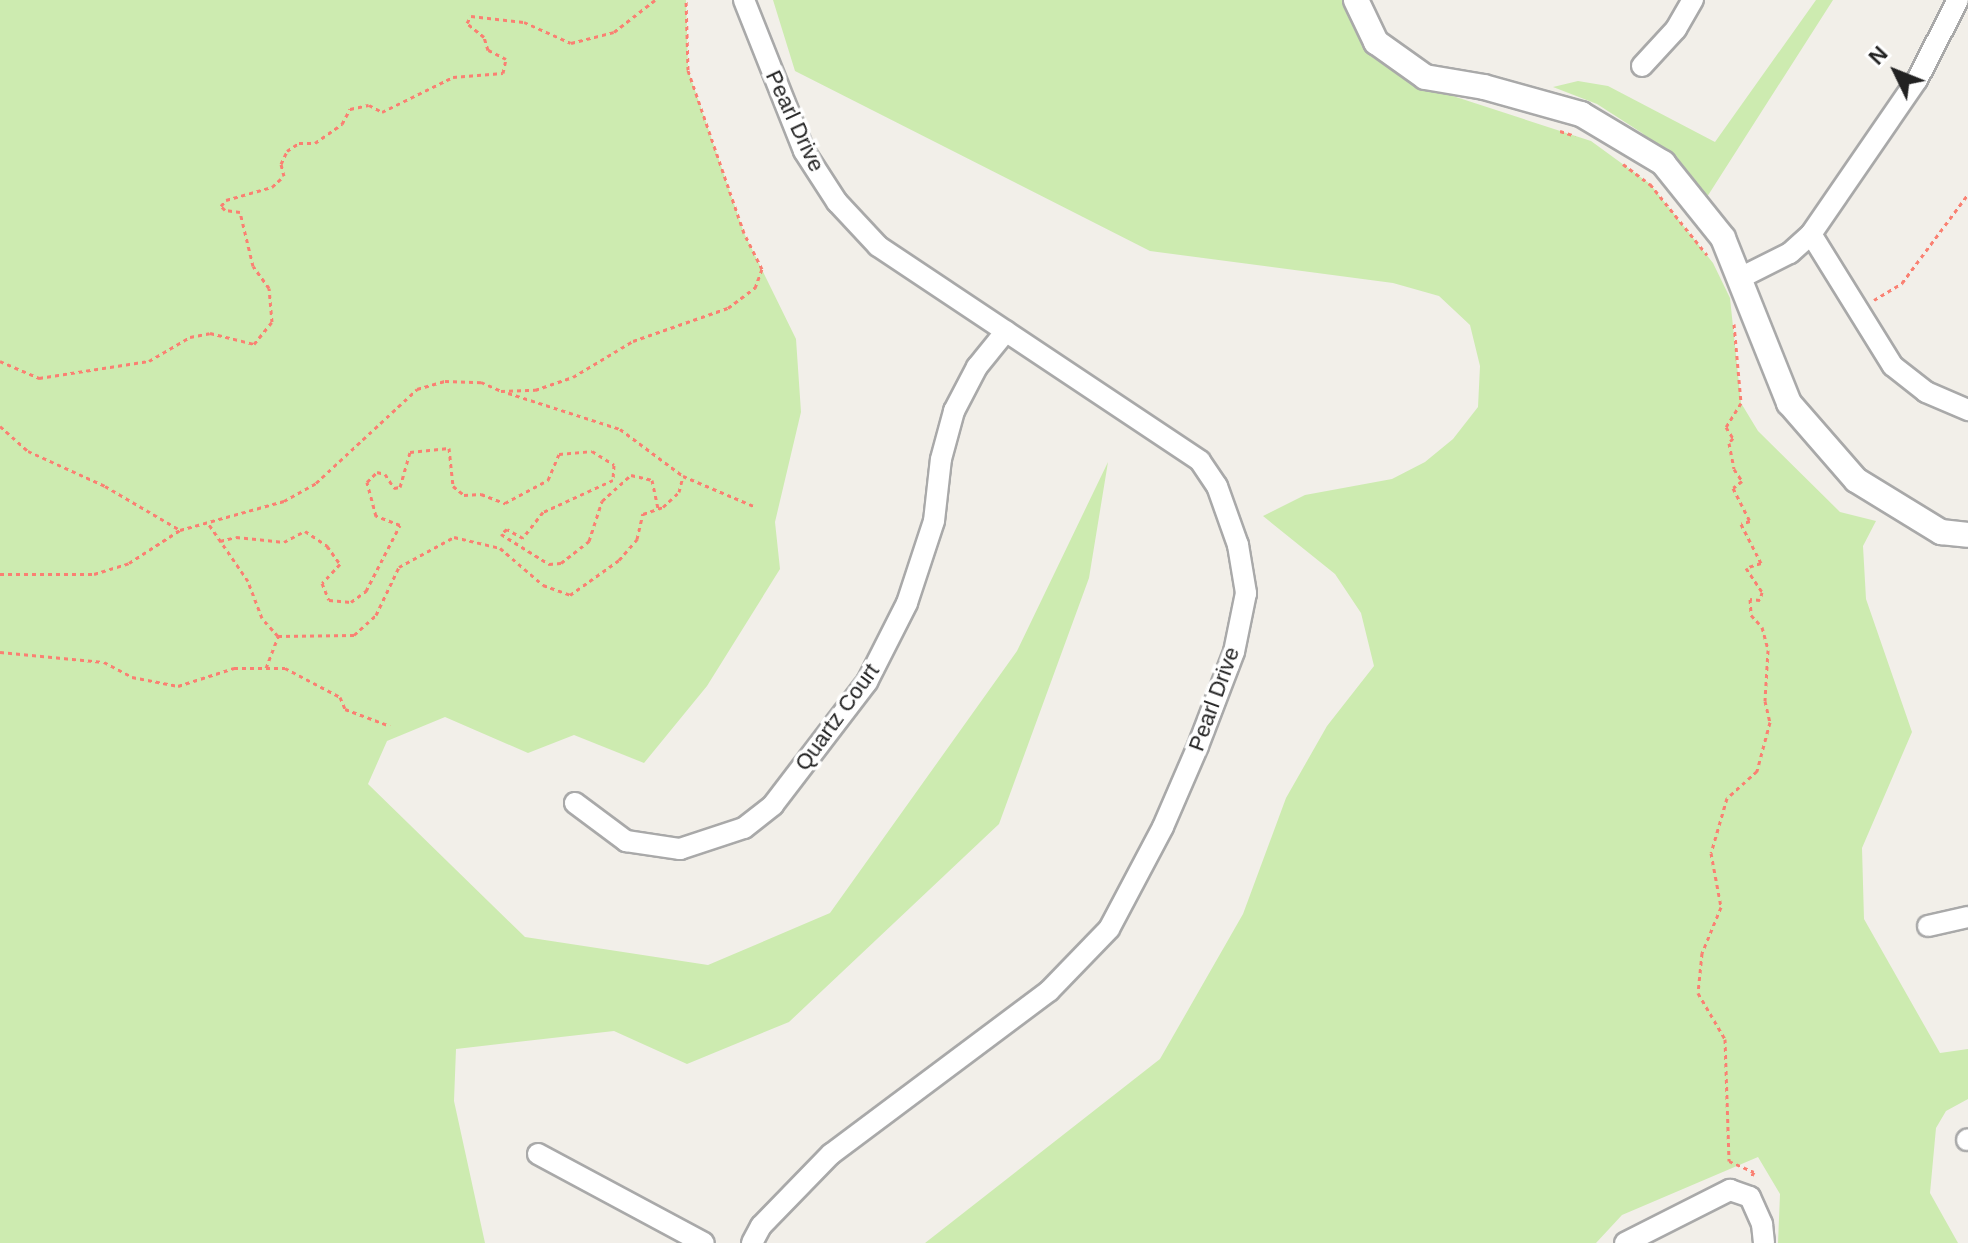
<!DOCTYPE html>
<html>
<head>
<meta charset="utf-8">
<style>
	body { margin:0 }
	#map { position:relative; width:1968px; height:1243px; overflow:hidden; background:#f2efe9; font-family:Helvetica,sans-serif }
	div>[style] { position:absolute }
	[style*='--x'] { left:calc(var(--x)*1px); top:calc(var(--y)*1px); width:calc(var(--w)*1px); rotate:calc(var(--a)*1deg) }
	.grass>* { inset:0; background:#cdebb0 }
	.path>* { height:3px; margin-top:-1.5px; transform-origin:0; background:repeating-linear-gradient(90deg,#fa8072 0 4px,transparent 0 8px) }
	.roads { filter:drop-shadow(2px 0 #a9a9a9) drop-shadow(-2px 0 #a9a9a9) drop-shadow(0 2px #a9a9a9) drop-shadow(0 -2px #a9a9a9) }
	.minor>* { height:20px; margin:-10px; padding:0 10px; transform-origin:10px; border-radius:10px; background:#fff }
	.tertiary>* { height:24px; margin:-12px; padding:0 12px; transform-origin:12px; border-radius:12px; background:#fff }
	span { translate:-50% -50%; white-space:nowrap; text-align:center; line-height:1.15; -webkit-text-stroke:7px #fff; paint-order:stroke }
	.street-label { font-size:22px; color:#222 }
	.north { position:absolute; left:1856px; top:32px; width:80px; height:80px; -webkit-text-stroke:6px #fff; paint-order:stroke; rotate:313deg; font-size:22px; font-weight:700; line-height:32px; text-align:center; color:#222 }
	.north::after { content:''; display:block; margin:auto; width:28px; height:36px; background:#222; clip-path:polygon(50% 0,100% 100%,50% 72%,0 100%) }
</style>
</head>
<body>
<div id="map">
	<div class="grass">
		<div style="clip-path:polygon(0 0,686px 0,688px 70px,744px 233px,796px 339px,801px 412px,775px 522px,780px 569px,707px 686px,644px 763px,574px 735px,528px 753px,445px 717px,387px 741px,368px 784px,525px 937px,708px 965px,830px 913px,1017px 651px,1108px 462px,1089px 578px,999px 824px,789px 1022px,687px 1064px,614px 1031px,456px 1049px,454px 1101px,485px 1243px,0 1243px)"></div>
		<div style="clip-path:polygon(773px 0,1342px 0,1372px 51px,1416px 84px,1591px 141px,1650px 184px,1713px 263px,1730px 298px,1741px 403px,1758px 431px,1840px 512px,1876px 521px,1863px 546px,1866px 599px,1912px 732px,1862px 848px,1864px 919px,1940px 1053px,1968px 1049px,1968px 1099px,1946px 1111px,1936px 1128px,1930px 1193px,1958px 1243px,1778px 1243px,1780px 1194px,1758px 1157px,1622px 1215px,1596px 1243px,925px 1243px,1160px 1059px,1243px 914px,1286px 798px,1327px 726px,1374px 666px,1361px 613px,1335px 574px,1263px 516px,1305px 495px,1392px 479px,1425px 462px,1453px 439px,1478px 407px,1480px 366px,1470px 325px,1439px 296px,1393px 283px,1150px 251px,795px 71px)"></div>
		<div style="clip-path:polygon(1816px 0,1833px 0,1707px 197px,1642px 133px,1597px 104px,1553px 87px,1578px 81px,1608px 86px,1715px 142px)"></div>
	</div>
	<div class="path">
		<div style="--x:1560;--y:131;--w:16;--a:18"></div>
		<div style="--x:1623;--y:164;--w:34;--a:37"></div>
		<div style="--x:1650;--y:184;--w:91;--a:51.2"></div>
		<div style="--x:1874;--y:300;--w:33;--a:-31"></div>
		<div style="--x:1902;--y:283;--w:111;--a:-53.4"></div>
		<div style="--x:1734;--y:324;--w:79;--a:84.9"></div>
		<div style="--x:1741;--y:403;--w:28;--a:122"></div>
		<div style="--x:1726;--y:427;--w:13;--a:58"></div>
		<div style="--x:1733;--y:438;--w:6;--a:129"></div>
		<div style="--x:1729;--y:443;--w:26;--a:79"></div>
		<div style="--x:1734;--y:469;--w:14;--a:56"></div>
		<div style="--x:1742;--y:481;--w:11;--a:142"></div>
		<div style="--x:1733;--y:488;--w:37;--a:63"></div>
		<div style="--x:1750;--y:521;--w:9;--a:162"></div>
		<div style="--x:1741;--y:524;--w:44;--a:62.9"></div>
		<div style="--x:1761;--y:563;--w:16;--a:162"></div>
		<div style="--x:1746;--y:568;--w:29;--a:56"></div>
		<div style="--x:1762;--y:592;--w:8;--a:104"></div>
		<div style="--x:1760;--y:600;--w:10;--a:-174"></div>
		<div style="--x:1750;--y:599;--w:16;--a:86"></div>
		<div style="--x:1751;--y:615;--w:16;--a:47"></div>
		<div style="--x:1762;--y:627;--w:24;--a:75"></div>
		<div style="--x:1768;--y:650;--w:51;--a:93.4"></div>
		<div style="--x:1765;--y:701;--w:22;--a:77"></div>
		<div style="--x:1770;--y:722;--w:51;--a:104.9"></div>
		<div style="--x:1757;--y:771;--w:40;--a:138"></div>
		<div style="--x:1727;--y:798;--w:57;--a:106.2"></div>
		<div style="--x:1711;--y:853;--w:55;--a:79.5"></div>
		<div style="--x:1721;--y:907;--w:50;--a:112.4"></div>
		<div style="--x:1702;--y:953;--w:40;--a:95.7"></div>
		<div style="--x:1698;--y:993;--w:53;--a:59.6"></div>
		<div style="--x:1725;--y:1039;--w:122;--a:88.1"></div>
		<div style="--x:1729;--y:1161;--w:27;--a:24"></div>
		<div style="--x:1754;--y:1172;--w:6;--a:121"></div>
		<div style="--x:0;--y:361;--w:43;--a:23.6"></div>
		<div style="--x:39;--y:378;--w:111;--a:-8.8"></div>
		<div style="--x:149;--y:361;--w:48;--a:-30.3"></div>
		<div style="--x:190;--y:337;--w:20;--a:-11"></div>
		<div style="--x:210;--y:333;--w:45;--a:14"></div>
		<div style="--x:254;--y:344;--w:28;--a:-51"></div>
		<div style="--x:272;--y:322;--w:34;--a:-95"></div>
		<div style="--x:269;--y:288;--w:27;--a:-126"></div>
		<div style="--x:253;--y:266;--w:56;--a:-103.5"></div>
		<div style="--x:240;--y:212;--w:15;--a:-172"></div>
		<div style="--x:225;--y:210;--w:6;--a:-135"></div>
		<div style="--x:221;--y:206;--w:8;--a:-50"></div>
		<div style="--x:226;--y:200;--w:48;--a:-15.8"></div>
		<div style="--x:272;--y:187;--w:16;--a:-43"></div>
		<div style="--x:284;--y:176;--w:12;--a:-104"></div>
		<div style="--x:281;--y:164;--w:14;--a:-65"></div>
		<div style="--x:287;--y:151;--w:14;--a:-34"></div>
		<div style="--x:299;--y:143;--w:16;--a:0"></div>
		<div style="--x:315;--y:143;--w:33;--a:-35"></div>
		<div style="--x:342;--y:124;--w:17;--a:-62"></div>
		<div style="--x:350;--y:109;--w:19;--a:-12"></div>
		<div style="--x:369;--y:105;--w:15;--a:28"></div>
		<div style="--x:382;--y:112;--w:79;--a:-26.2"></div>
		<div style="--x:453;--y:77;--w:50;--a:-4.6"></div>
		<div style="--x:503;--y:73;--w:14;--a:-78"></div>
		<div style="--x:506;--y:59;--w:20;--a:-153"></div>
		<div style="--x:488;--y:50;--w:14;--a:-107"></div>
		<div style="--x:484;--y:37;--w:22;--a:-141"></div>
		<div style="--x:467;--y:23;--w:8;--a:-60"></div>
		<div style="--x:471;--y:16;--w:53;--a:6.5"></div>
		<div style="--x:524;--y:22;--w:51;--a:24.1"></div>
		<div style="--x:571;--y:43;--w:44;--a:-14.3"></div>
		<div style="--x:614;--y:32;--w:52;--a:-38"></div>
		<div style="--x:508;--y:393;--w:118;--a:17.8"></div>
		<div style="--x:620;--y:429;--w:79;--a:36.7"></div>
		<div style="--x:0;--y:426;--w:38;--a:42"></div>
		<div style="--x:28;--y:451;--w:85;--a:24.4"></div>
		<div style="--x:105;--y:486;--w:87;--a:30.4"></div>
		<div style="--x:220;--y:541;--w:16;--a:-14"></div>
		<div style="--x:236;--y:537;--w:48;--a:5.9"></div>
		<div style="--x:284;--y:542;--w:24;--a:-28"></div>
		<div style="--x:305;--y:531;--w:27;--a:34"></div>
		<div style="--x:327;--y:546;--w:22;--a:54"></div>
		<div style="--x:340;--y:564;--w:26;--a:133"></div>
		<div style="--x:322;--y:583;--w:18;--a:68"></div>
		<div style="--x:329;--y:600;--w:22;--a:5"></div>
		<div style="--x:351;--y:602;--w:19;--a:-36"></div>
		<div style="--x:366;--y:591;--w:74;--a:-62.7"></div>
		<div style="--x:400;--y:525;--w:26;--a:-159"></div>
		<div style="--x:376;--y:516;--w:35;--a:-105"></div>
		<div style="--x:367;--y:482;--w:14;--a:-45"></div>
		<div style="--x:377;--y:472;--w:8;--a:14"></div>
		<div style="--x:385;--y:474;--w:17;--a:57"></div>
		<div style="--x:394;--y:488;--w:6;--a:-9"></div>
		<div style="--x:400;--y:487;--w:36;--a:-74"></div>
		<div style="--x:410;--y:452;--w:39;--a:-6"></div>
		<div style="--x:449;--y:448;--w:38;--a:84"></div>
		<div style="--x:453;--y:486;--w:14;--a:39"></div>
		<div style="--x:464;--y:495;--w:17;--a:-3"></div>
		<div style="--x:481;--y:494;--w:26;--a:21"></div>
		<div style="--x:505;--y:503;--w:49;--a:-28.1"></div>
		<div style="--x:548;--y:480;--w:28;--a:-67"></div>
		<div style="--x:559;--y:454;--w:33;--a:-5"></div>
		<div style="--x:592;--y:451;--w:26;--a:32"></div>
		<div style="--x:614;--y:465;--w:15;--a:94"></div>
		<div style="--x:613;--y:480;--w:77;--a:155.4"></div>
		<div style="--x:543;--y:512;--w:33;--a:128"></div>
		<div style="--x:523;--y:538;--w:18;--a:-151"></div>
		<div style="--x:507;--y:529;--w:8;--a:140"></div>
		<div style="--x:501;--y:534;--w:57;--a:32"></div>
		<div style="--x:549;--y:564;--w:12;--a:-5"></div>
		<div style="--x:561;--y:563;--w:36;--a:-38"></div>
		<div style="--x:589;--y:541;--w:42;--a:-72"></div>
		<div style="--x:602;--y:501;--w:39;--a:-42"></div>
		<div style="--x:631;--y:475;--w:22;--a:13"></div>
		<div style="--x:652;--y:480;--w:30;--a:78"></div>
		<div style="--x:0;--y:574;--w:94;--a:0"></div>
		<div style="--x:94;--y:574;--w:37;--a:-17"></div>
		<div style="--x:129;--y:563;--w:61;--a:-32.9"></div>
		<div style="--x:180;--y:530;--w:108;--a:-15.6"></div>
		<div style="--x:284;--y:501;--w:37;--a:-29"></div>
		<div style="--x:316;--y:483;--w:138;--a:-42.9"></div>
		<div style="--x:417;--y:389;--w:29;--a:-16"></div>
		<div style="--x:445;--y:381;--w:36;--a:2"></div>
		<div style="--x:481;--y:382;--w:22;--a:24"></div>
		<div style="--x:501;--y:391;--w:34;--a:-2"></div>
		<div style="--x:535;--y:390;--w:40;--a:-18.9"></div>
		<div style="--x:573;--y:377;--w:70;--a:-31"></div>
		<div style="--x:633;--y:341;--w:101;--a:-19.2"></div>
		<div style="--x:728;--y:308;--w:34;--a:-37"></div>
		<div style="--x:755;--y:288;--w:20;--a:-70"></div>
		<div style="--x:762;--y:269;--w:40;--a:-116.6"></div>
		<div style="--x:744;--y:233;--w:172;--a:-109"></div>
		<div style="--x:688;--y:70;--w:70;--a:-91.6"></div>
		<div style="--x:278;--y:636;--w:76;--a:-0.8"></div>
		<div style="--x:354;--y:635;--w:30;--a:-42"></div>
		<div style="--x:376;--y:615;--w:53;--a:-64.4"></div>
		<div style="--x:399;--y:567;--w:63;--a:-28.6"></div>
		<div style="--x:454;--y:537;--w:47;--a:13.4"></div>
		<div style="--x:500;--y:548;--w:57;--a:40.7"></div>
		<div style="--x:543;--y:585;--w:29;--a:20"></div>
		<div style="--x:570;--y:595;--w:60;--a:-35.5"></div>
		<div style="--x:619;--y:560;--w:28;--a:-49"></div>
		<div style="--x:637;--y:539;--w:26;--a:-77"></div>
		<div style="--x:643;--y:514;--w:21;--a:-19"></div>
		<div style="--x:663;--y:507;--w:22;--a:-43"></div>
		<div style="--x:679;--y:492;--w:16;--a:-76"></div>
		<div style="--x:683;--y:476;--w:79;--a:23"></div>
		<div style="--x:0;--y:652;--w:104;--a:5.5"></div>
		<div style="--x:104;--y:662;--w:32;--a:28"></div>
		<div style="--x:132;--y:677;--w:47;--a:11.1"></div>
		<div style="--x:178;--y:686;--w:59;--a:-17.8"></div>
		<div style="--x:234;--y:668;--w:32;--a:0"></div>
		<div style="--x:266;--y:668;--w:34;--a:-69"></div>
		<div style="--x:278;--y:636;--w:24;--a:-132"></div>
		<div style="--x:262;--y:618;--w:40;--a:-111"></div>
		<div style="--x:248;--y:581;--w:70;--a:-124.6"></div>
		<div style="--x:266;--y:668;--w:19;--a:0"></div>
		<div style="--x:285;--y:668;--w:62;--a:27.8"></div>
		<div style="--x:340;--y:697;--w:13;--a:67"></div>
		<div style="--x:345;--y:709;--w:48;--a:20.7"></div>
	</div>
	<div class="roads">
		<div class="minor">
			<div style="--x:744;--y:0;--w:162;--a:68.3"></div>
			<div style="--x:804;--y:151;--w:61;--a:57.1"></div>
			<div style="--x:837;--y:202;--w:60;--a:47"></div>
			<div style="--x:878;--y:246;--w:387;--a:33.7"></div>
			<div style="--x:1200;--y:461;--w:30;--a:56"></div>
			<div style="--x:1217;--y:486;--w:63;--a:70.4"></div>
			<div style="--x:1238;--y:545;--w:49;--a:80.5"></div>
			<div style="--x:1246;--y:593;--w:60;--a:101.5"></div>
			<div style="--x:1234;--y:652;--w:101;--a:111"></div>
			<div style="--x:1198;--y:746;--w:88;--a:113.4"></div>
			<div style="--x:1163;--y:827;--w:115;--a:117.9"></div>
			<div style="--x:1109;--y:929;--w:86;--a:134.1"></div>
			<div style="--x:1049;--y:991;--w:272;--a:143.2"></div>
			<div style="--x:831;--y:1154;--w:100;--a:134.2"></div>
			<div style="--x:761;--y:1226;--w:19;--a:118"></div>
			<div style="--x:1642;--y:66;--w:50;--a:-47.4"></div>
			<div style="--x:1676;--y:29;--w:34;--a:-60"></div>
			<div style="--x:1811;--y:234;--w:155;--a:58.2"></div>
			<div style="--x:1893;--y:366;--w:42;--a:38.2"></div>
			<div style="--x:1926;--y:392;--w:46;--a:23.2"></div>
			<div style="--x:1740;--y:278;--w:56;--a:-26.6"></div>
			<div style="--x:1790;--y:253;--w:28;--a:-42"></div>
			<div style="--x:1811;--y:234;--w:187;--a:-55.5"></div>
			<div style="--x:1917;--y:80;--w:90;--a:-62.9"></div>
			<div style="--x:575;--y:803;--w:64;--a:36.7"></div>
			<div style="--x:626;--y:841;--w:55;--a:8.4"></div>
			<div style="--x:680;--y:849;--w:67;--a:-18.2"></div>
			<div style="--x:744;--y:828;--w:37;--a:-38"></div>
			<div style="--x:773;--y:805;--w:155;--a:-52.6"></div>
			<div style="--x:867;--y:682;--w:89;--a:-63.1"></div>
			<div style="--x:907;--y:603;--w:86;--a:-71.8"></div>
			<div style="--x:934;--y:521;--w:62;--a:-83.6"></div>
			<div style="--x:941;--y:459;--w:50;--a:-74.8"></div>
			<div style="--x:954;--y:411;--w:50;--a:-62.4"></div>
			<div style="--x:977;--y:367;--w:46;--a:-51.1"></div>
			<div style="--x:1928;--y:926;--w:41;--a:-12.7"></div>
			<div style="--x:1967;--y:1140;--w:1;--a:-45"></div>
			<div style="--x:538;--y:1154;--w:188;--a:28.2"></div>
			<div style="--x:1625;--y:1243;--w:118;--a:-26.8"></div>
			<div style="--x:1730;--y:1190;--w:21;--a:19"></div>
			<div style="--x:1750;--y:1197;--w:30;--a:66"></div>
			<div style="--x:1762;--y:1224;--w:19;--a:84"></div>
		</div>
		<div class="tertiary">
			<div style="--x:1356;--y:0;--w:47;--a:64.5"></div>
			<div style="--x:1376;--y:42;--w:60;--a:35.5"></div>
			<div style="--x:1425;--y:77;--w:60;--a:9.6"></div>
			<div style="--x:1484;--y:87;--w:101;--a:15.6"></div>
			<div style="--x:1581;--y:114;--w:96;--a:30.9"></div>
			<div style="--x:1663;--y:163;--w:96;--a:51.3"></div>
			<div style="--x:1723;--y:238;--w:178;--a:68.2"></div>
			<div style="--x:1789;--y:403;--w:102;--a:49"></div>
			<div style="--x:1856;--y:480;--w:100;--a:31.5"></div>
			<div style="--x:1941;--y:532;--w:27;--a:6"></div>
		</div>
	</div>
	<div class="street-label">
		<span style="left:795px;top:121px;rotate:65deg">Pearl Drive</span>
		<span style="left:1214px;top:699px;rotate:-70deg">Pearl Drive</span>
		<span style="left:837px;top:717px;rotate:-54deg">Quartz Court</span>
	</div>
	<div class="north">N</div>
</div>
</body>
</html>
